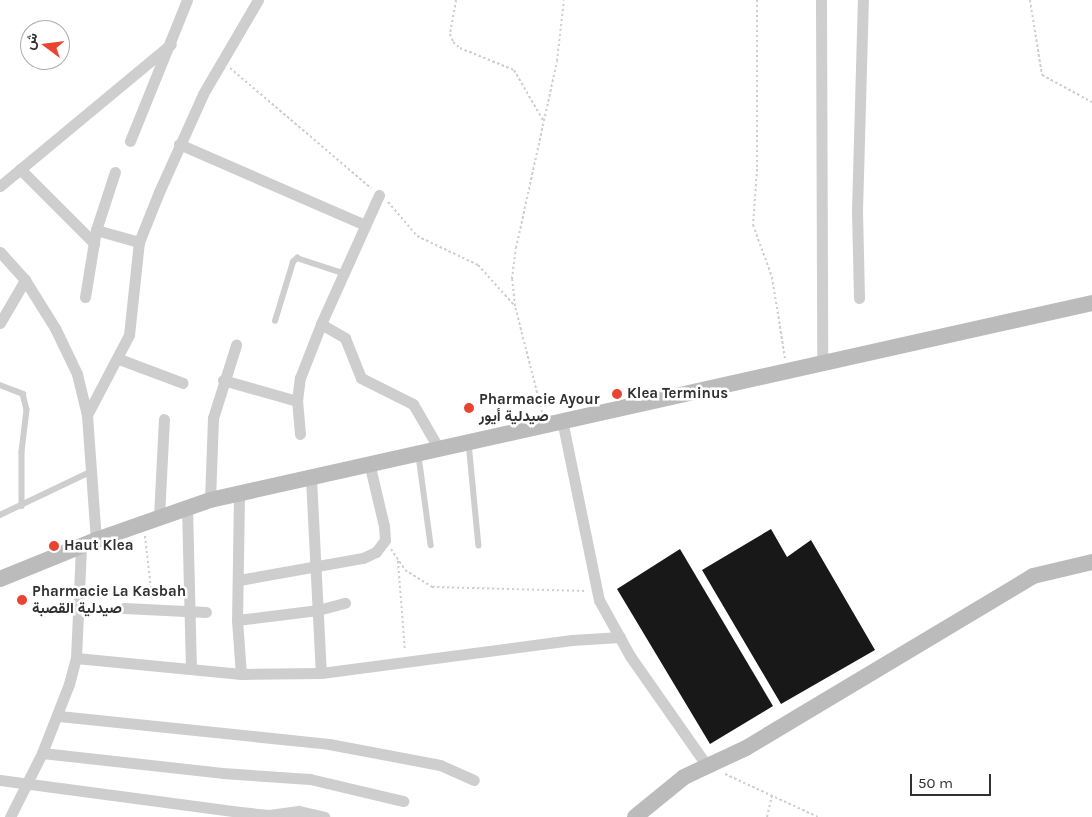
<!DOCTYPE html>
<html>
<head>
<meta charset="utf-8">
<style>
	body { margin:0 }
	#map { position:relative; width:1092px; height:817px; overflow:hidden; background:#fff; font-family:Karla,Vazirmatn,sans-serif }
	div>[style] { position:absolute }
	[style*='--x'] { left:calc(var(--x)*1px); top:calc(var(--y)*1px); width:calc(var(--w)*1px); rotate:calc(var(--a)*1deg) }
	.building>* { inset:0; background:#181818 }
	.path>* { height:2px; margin-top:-1px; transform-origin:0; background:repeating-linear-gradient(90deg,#cecece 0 2.5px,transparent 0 5px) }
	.lane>* { height:5.5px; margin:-2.75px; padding:0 2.75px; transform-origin:2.75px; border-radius:2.75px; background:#cecece }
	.street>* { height:11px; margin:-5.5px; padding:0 5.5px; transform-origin:5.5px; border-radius:5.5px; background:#cecece }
	.secondary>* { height:16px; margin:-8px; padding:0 8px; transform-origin:8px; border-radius:8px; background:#bbb }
	.dots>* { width:14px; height:14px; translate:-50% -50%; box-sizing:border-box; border:2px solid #fff; border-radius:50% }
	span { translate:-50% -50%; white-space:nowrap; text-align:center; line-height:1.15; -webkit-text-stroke:5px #fff; paint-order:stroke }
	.poi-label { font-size:15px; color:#313131; font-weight:700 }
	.left { translate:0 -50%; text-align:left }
	.north { position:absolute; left:20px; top:20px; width:50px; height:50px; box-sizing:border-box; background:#fff; border:1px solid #adadad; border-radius:50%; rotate:285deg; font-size:14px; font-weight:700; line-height:20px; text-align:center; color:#313131 }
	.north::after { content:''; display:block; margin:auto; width:18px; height:22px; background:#e94432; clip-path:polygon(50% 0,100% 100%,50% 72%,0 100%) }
	.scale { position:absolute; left:910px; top:774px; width:81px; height:22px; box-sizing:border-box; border:2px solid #313131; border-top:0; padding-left:6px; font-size:15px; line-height:18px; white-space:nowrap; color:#313131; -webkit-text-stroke:4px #fff; paint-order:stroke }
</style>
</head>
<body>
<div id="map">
	<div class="building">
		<div style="clip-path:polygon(771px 529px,787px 557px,811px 540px,875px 650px,781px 704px,702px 570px)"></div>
		<div style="clip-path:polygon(680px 549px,773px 706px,710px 744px,617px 589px)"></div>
	</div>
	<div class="path">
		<div style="--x:456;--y:0;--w:35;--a:100"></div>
		<div style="--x:450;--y:34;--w:9;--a:69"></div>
		<div style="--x:453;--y:42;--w:9;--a:41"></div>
		<div style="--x:460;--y:48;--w:58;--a:22.2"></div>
		<div style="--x:514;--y:70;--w:60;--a:60"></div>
		<div style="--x:757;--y:0;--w:169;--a:90"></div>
		<div style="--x:757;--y:169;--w:56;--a:94.1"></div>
		<div style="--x:753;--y:225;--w:55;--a:69.9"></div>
		<div style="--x:772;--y:277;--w:82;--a:80.9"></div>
		<div style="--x:1030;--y:0;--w:76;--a:80.9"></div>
		<div style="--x:1042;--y:75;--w:57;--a:28.4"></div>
		<div style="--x:230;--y:68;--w:185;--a:40.4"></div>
		<div style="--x:388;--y:202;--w:45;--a:49.5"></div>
		<div style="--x:417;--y:236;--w:68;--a:25.4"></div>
		<div style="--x:478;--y:265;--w:55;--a:47.9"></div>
		<div style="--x:542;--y:412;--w:109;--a:-104.3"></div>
		<div style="--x:515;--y:306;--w:27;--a:-96"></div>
		<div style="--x:512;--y:279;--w:31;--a:-83"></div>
		<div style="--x:516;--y:248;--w:191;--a:-77.6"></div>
		<div style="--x:557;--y:61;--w:61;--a:-83.5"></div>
		<div style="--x:145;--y:536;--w:62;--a:83.6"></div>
		<div style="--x:391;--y:549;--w:25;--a:56"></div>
		<div style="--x:405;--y:570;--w:32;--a:32"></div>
		<div style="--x:432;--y:587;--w:155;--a:1.5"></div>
		<div style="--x:398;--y:561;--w:90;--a:85.6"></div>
		<div style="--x:725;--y:774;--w:102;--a:24.8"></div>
		<div style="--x:767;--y:817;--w:23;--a:-77"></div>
	</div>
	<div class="lane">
		<div style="--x:275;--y:321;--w:62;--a:-73"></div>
		<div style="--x:293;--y:262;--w:6;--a:-45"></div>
		<div style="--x:297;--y:258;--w:48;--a:18.1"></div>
		<div style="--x:0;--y:385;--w:25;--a:21"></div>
		<div style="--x:23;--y:394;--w:16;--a:76"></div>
		<div style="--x:27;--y:410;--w:42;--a:96.8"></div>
		<div style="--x:22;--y:452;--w:54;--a:90"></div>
		<div style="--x:469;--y:443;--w:103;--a:84.5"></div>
		<div style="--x:419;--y:456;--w:90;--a:82.3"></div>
		<div style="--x:0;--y:515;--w:100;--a:-25.5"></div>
	</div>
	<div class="street">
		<div style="--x:821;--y:0;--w:362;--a:89.8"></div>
		<div style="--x:130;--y:141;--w:152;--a:-68"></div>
		<div style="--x:179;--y:144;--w:203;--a:23.5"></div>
		<div style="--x:20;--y:169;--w:105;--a:45"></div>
		<div style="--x:0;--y:186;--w:222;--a:-39.7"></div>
		<div style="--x:379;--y:195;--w:141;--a:114.2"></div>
		<div style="--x:321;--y:324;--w:28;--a:30"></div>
		<div style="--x:345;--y:338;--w:43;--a:68.2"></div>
		<div style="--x:361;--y:378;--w:58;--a:26.6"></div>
		<div style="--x:413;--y:404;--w:52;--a:60"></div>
		<div style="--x:96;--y:230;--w:45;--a:15.6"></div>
		<div style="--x:0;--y:252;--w:38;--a:48"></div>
		<div style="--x:25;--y:280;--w:57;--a:58"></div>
		<div style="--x:55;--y:328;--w:51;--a:64.4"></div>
		<div style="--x:77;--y:374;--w:42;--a:76.3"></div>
		<div style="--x:87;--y:415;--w:125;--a:85.9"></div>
		<div style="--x:85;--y:297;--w:68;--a:-80.7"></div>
		<div style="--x:96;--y:230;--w:61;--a:-71.9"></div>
		<div style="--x:859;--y:298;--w:87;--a:-91.3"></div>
		<div style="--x:857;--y:211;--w:211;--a:-88.4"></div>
		<div style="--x:0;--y:323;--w:50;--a:-59.8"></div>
		<div style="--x:119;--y:359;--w:68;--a:20.6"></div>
		<div style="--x:223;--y:380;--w:77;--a:15.8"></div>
		<div style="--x:87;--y:415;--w:90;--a:-62.3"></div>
		<div style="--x:129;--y:335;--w:94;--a:-83.9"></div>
		<div style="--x:139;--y:242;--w:54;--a:-68.2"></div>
		<div style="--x:159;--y:192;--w:107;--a:-65.8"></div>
		<div style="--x:203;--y:94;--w:109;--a:-59.7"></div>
		<div style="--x:562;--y:420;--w:184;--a:78.4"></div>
		<div style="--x:599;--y:600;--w:64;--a:61"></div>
		<div style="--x:630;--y:656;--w:134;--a:55"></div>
		<div style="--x:300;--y:434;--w:33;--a:-95"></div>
		<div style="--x:297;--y:401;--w:23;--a:-83"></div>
		<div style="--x:300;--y:378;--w:58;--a:-68.7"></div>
		<div style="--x:311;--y:478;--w:195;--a:87.1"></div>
		<div style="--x:239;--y:495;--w:125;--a:90.9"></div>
		<div style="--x:237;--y:620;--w:54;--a:85.8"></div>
		<div style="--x:210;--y:500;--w:82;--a:-87.9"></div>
		<div style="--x:213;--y:418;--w:77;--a:-72.5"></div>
		<div style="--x:187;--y:507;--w:161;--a:88.6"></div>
		<div style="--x:159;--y:517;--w:98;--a:-87.1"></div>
		<div style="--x:239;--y:580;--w:126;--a:-10.1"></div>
		<div style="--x:363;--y:558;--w:14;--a:-25"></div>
		<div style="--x:376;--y:552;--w:15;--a:-53"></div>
		<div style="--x:385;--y:540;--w:14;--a:-94"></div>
		<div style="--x:384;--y:526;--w:61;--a:-103.3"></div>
		<div style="--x:124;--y:608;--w:82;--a:2.8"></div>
		<div style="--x:237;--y:620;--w:82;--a:-7"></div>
		<div style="--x:318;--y:610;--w:28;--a:-15"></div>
		<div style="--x:76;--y:658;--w:166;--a:5.5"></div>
		<div style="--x:241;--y:674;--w:80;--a:-0.7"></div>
		<div style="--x:321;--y:673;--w:253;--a:-7.5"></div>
		<div style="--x:572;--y:640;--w:48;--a:-3.6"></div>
		<div style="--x:59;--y:716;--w:271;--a:5.9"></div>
		<div style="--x:329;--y:744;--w:113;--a:10.7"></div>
		<div style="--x:440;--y:765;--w:37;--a:24"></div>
		<div style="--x:42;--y:753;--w:181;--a:6.3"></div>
		<div style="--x:222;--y:773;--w:88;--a:3.9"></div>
		<div style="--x:310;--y:779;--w:96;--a:13.3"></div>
		<div style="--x:0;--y:780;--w:242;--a:7.6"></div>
		<div style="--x:240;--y:812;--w:29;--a:6"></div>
		<div style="--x:269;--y:815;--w:30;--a:-8"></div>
		<div style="--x:299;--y:811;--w:26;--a:13"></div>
		<div style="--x:10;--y:817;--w:72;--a:-63.4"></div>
		<div style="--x:42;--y:753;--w:74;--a:-68.6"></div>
		<div style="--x:69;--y:684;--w:27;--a:-75"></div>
		<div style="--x:76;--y:658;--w:111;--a:-87.4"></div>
	</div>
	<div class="secondary">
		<div style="--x:0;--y:579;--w:104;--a:-22.1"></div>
		<div style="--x:96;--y:540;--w:121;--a:-19.3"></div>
		<div style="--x:210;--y:500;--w:904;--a:-12.59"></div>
		<div style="--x:635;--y:817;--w:63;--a:-39.2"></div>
		<div style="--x:684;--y:777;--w:68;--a:-25.1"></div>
		<div style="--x:746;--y:748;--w:335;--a:-30.9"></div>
		<div style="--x:1033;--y:576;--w:61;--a:-13.3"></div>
	</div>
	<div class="dots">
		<div style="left:617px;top:394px;background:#e94432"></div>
		<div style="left:469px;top:408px;background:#e94432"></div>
		<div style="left:54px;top:546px;background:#e94432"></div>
		<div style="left:22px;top:600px;background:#e94432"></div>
	</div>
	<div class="poi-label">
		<span class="left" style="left:627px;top:394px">Klea Terminus</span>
		<span class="left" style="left:479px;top:408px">Pharmacie Ayour<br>صيدلية أيور</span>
		<span class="left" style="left:64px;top:546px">Haut Klea</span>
		<span class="left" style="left:32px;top:600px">Pharmacie La Kasbah<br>صيدلية القصبة</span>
	</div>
	<div class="north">ش</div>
	<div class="scale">50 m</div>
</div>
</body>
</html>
